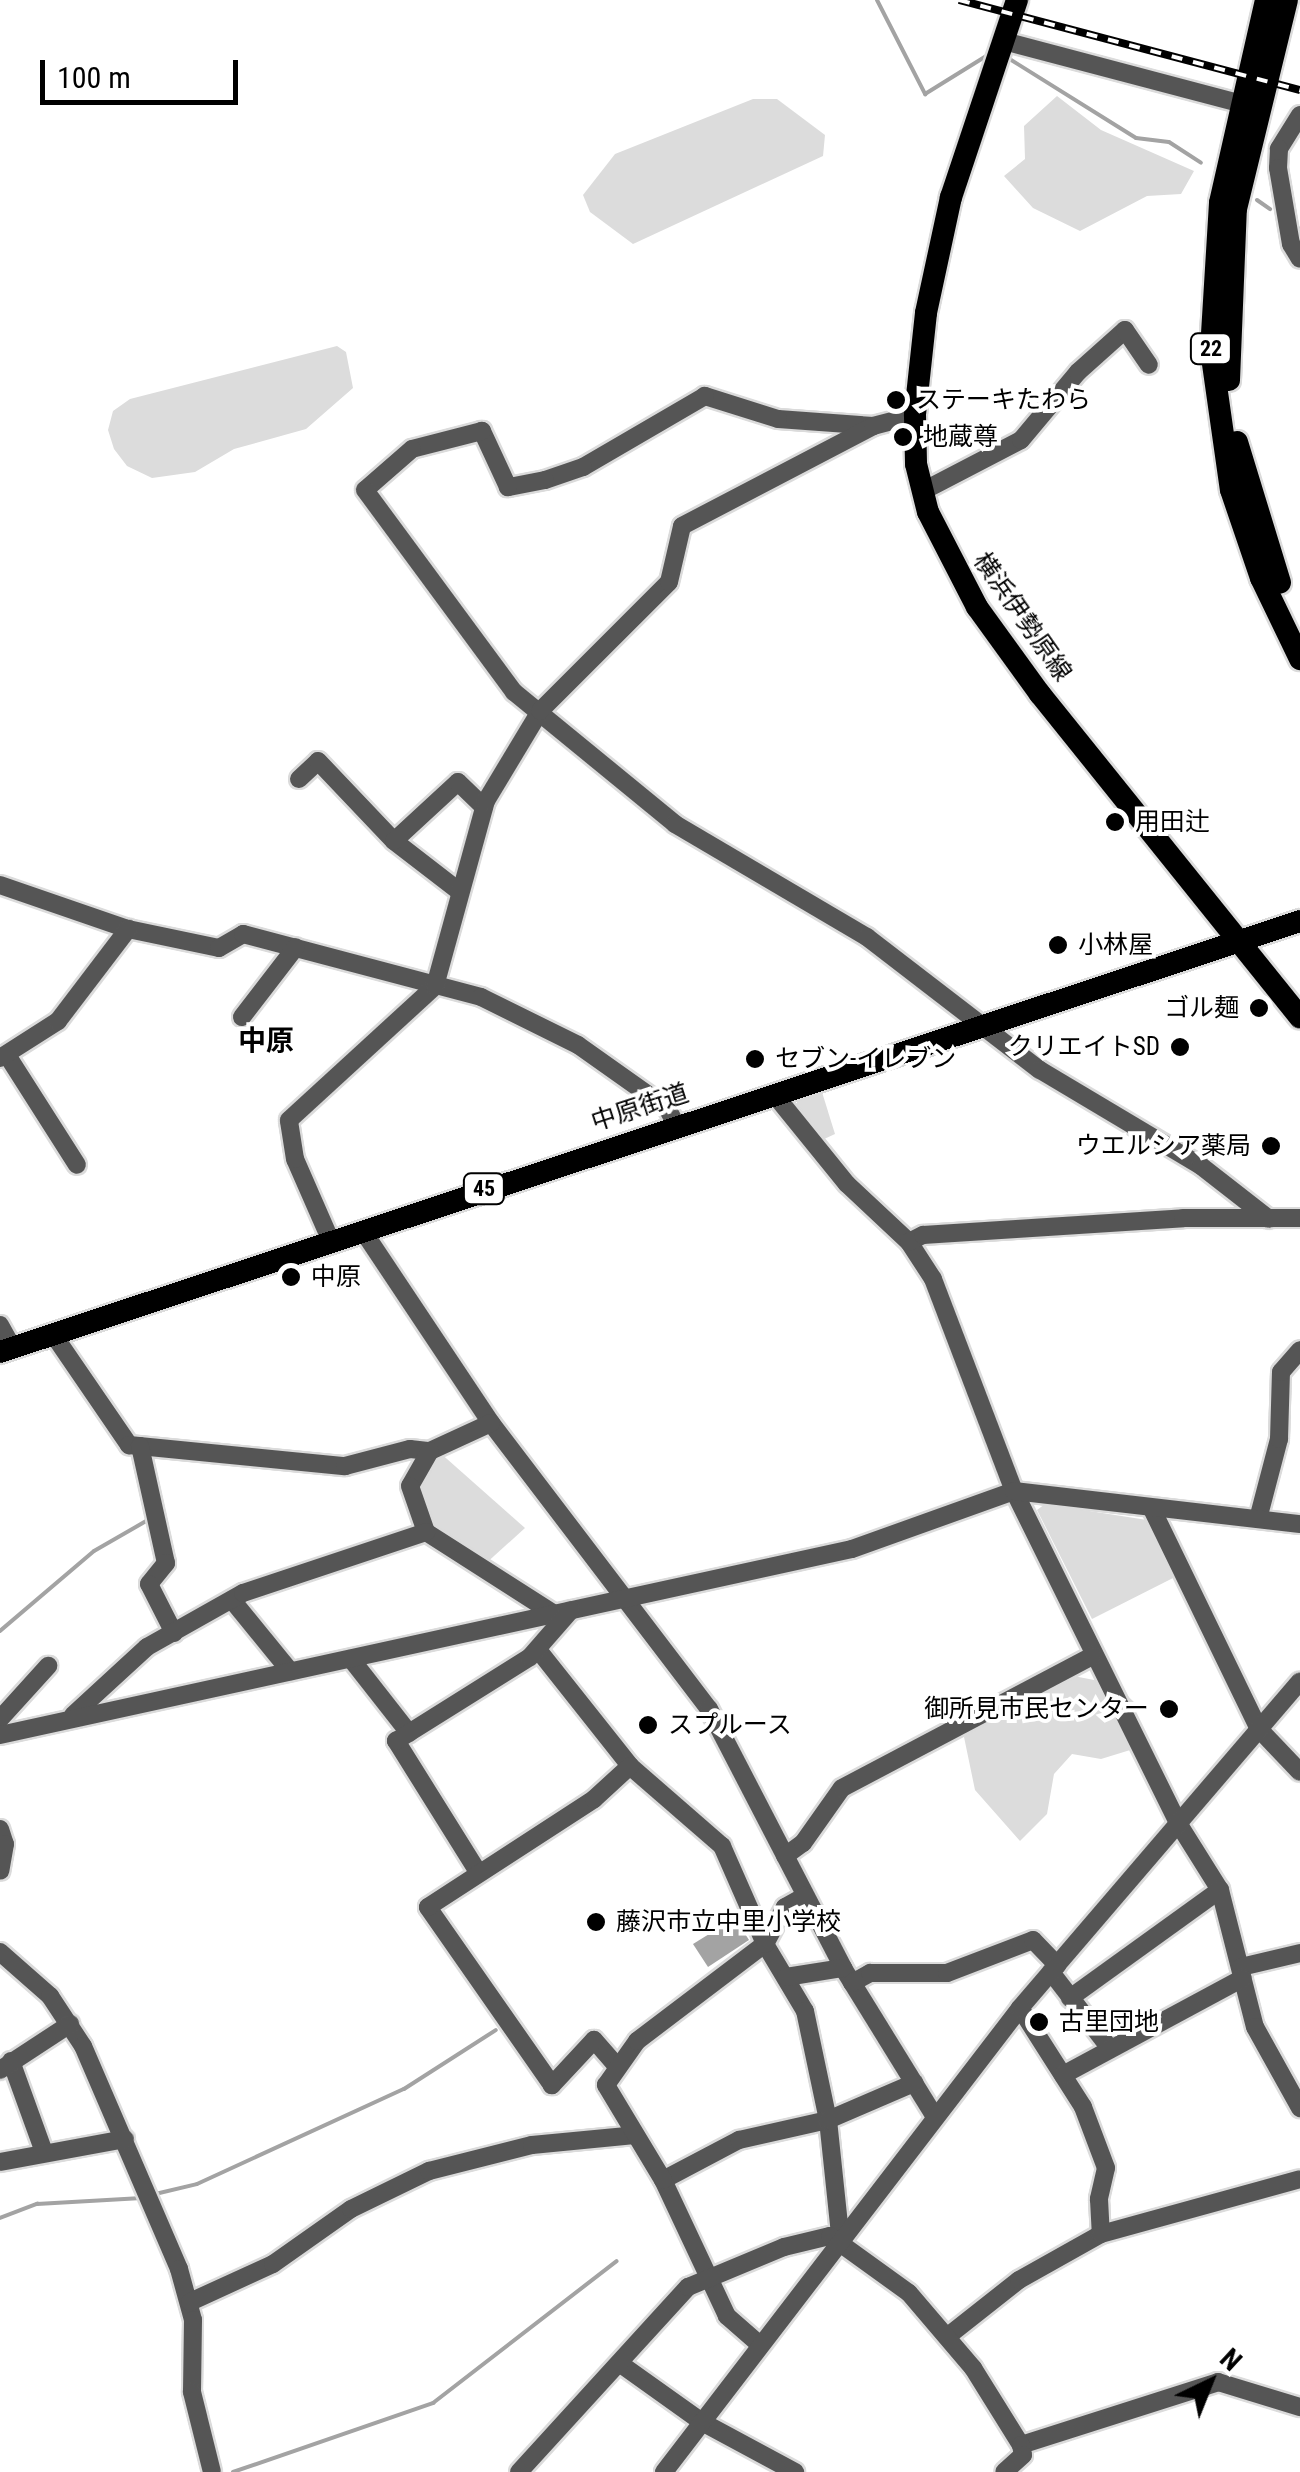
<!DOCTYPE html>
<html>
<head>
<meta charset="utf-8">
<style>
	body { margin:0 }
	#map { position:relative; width:1300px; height:2472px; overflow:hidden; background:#fff; font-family:"Roboto Condensed","Noto Sans JP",sans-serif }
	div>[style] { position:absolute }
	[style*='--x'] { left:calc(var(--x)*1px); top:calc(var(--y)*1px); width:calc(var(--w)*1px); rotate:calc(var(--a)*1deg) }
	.green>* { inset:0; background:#dcdcdc }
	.water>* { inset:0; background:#a3a3a3 }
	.stream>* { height:4px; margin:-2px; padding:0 2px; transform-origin:2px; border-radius:2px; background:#a3a3a3 }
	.roads { filter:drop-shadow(2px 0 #dbdbdb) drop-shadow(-2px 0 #dbdbdb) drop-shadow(0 2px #dbdbdb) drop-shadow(0 -2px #dbdbdb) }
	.minor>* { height:18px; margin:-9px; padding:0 9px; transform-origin:9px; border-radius:9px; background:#555 }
	.major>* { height:22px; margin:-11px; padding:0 11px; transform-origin:11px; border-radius:11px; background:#000 }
	.rail>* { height:8px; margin-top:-4px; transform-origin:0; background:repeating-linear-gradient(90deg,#fff 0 11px,#000 0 22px); box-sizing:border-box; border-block:2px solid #000 }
	.dots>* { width:28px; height:28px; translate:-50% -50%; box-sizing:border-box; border:5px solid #fff; border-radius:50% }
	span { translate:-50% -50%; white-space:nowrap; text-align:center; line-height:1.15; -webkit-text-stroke:8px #fff; paint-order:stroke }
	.shield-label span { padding:2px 8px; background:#fff; border:2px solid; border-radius:8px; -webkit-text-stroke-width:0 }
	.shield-label { font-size:22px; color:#000; font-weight:700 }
	.poi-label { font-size:25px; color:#000 }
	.left { translate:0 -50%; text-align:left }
	.right { translate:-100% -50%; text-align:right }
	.street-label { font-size:25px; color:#000 }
	.neighbourhood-label { font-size:28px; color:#000; font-weight:700 }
	.north { position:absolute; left:1160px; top:2332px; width:100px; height:100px; -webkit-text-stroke:8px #fff; paint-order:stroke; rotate:43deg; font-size:28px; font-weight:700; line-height:40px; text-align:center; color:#000 }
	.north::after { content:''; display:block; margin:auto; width:35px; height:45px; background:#000; clip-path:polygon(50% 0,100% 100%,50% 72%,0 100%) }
	.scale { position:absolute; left:40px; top:60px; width:198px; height:45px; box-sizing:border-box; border:5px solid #000; border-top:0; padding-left:12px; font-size:30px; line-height:35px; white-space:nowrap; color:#000; -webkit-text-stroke:8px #fff; paint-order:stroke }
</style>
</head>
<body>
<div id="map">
	<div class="green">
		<div style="clip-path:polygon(1057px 96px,1101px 130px,1194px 171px,1181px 194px,1147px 196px,1080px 231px,1033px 208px,1004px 176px,1025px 159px,1024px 126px)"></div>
		<div style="clip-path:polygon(753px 99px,777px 99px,825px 135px,823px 156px,633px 244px,590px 212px,583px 195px,615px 154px)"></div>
		<div style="clip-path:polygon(337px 346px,346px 352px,353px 388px,306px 429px,234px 449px,195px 472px,152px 478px,127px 466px,114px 449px,108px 430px,113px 411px,130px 399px)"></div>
		<div style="clip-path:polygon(821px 1089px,835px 1134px,822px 1140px,797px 1112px,797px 1101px)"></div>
		<div style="clip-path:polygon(438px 1451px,525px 1528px,483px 1566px,433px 1530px,415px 1486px)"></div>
		<div style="clip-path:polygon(1045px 1504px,1147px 1520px,1175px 1577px,1092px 1619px,1037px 1510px)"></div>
		<div style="clip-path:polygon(1063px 1674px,1115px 1684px,1134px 1702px,1140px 1747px,1101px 1759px,1072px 1754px,1054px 1774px,1047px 1814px,1020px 1841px,975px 1790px,964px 1737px,972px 1717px)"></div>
	</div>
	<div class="water">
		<div style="clip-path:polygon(735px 1918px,749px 1940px,708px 1967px,693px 1944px)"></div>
	</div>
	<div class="stream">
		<div style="--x:877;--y:0;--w:106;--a:62.9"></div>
		<div style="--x:925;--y:94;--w:74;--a:-31.8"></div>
		<div style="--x:1008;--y:58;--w:151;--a:32"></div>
		<div style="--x:1136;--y:138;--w:33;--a:7"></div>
		<div style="--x:1169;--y:142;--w:38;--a:33"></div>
		<div style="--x:1257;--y:200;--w:16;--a:35"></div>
		<div style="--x:1298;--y:228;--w:5;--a:68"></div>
		<div style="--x:0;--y:1631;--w:123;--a:-40.4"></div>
		<div style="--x:94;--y:1551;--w:62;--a:-29.9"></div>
		<div style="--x:151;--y:2195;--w:47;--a:-13.4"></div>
		<div style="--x:197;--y:2184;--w:228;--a:-24.7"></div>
		<div style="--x:404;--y:2089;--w:109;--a:-32.7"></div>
		<div style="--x:0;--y:2218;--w:40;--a:-21"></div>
		<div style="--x:37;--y:2204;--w:105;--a:-3.3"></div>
		<div style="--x:233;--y:2472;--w:212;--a:-19"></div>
		<div style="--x:433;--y:2403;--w:232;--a:-37.7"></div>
	</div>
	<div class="roads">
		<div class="minor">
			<div style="--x:1004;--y:41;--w:243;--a:14.8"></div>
			<div style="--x:1300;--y:115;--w:40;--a:122"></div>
			<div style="--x:1279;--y:149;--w:19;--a:93"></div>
			<div style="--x:1278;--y:168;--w:77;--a:80.3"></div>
			<div style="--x:1291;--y:244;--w:17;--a:59"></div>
			<div style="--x:873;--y:426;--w:95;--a:-175.8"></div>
			<div style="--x:778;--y:419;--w:77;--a:-162.5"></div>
			<div style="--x:705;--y:396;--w:141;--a:149.8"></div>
			<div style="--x:583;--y:467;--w:40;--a:161.1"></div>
			<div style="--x:545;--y:480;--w:38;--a:169"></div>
			<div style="--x:508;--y:487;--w:62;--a:-114.9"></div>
			<div style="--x:482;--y:431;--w:72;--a:165.6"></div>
			<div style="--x:412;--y:449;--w:62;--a:138.9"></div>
			<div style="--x:365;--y:490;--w:251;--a:53.6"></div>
			<div style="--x:514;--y:692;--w:208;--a:39.3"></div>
			<div style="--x:675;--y:824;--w:223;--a:30.5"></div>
			<div style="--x:867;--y:937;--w:218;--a:37.6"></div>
			<div style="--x:1040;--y:1070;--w:187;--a:30.8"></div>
			<div style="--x:1201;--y:1166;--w:86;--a:37.9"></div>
			<div style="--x:923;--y:491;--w:110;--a:-27.5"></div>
			<div style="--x:1021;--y:440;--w:89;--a:-50"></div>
			<div style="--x:1078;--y:372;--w:63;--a:-41.8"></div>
			<div style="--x:1125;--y:330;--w:42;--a:55.6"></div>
			<div style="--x:299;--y:779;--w:26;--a:-43"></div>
			<div style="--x:318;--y:761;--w:110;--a:46.5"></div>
			<div style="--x:394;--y:841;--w:82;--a:37.6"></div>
			<div style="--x:394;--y:841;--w:87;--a:-42.7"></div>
			<div style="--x:458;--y:782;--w:36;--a:44"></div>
			<div style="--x:0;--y:885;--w:135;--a:19"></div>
			<div style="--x:128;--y:929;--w:93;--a:11.8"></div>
			<div style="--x:219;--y:948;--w:28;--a:-30"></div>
			<div style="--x:243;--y:934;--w:246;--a:14.8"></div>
			<div style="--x:481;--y:997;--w:108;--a:26.3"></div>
			<div style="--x:578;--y:1045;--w:109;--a:35.3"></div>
			<div style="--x:667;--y:1108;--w:18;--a:61"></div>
			<div style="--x:242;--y:1017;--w:88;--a:-52.4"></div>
			<div style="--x:7;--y:1055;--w:130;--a:57.5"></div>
			<div style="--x:0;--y:1058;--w:69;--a:-32.5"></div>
			<div style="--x:58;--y:1021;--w:116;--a:-52.7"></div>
			<div style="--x:774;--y:1094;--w:116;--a:51"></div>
			<div style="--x:847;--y:1184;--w:85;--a:43.1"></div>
			<div style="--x:909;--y:1242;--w:44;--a:57"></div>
			<div style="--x:933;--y:1279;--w:227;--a:69.1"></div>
			<div style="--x:1014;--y:1491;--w:370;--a:63.7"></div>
			<div style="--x:1178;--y:1823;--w:79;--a:57.9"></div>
			<div style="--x:1220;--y:1890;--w:141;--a:75.7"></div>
			<div style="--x:1255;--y:2027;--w:93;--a:60.9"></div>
			<div style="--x:363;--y:1231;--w:231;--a:56.3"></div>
			<div style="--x:491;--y:1423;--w:360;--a:52.7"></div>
			<div style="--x:709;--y:1709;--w:292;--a:62.6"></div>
			<div style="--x:843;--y:1968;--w:175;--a:58.3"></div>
			<div style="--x:330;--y:1239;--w:87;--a:-113.6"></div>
			<div style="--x:295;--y:1159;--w:39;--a:-99"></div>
			<div style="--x:289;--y:1120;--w:198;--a:-42.5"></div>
			<div style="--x:435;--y:986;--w:192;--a:-74.6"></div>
			<div style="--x:486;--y:801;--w:105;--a:-59"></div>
			<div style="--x:540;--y:711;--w:182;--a:-45"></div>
			<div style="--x:669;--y:582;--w:57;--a:-76.9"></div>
			<div style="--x:682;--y:526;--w:216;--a:-27.6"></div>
			<div style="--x:873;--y:426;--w:43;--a:-14.7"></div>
			<div style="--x:909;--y:1242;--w:16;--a:-27"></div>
			<div style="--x:923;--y:1235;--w:261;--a:-3.7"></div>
			<div style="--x:1183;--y:1218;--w:117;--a:0"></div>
			<div style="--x:0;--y:1325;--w:26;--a:61"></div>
			<div style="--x:53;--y:1334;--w:135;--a:55.6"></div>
			<div style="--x:129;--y:1445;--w:217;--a:5.6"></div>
			<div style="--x:345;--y:1466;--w:67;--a:-14.7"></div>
			<div style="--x:410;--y:1449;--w:20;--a:6"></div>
			<div style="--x:430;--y:1451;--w:67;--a:-24.7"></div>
			<div style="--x:140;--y:1446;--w:120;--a:77.5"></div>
			<div style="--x:166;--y:1563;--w:27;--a:129"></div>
			<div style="--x:149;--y:1584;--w:55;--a:63"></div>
			<div style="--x:430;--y:1451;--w:40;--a:119.7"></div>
			<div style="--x:410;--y:1486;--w:49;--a:70.8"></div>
			<div style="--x:426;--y:1532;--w:152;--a:32.6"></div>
			<div style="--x:1152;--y:1509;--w:245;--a:64.1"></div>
			<div style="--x:1259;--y:1729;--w:59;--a:46.4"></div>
			<div style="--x:1258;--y:1519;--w:83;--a:-75.3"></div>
			<div style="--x:1279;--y:1439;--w:67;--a:-88.3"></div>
			<div style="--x:1281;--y:1372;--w:29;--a:-49"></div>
			<div style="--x:232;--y:1600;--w:92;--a:50.8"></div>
			<div style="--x:539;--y:1651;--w:147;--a:51.6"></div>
			<div style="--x:630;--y:1766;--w:122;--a:41"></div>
			<div style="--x:722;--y:1846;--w:107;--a:66.3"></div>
			<div style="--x:765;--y:1944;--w:78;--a:59.2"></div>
			<div style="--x:805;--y:2011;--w:111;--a:78.1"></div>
			<div style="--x:828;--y:2120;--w:125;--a:84"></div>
			<div style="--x:351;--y:1659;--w:94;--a:51.9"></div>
			<div style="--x:73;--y:1715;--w:100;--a:-42.6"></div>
			<div style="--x:147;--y:1647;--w:110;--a:-29.4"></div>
			<div style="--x:243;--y:1593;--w:193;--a:-18.4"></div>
			<div style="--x:0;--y:1719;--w:72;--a:-47.8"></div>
			<div style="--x:0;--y:1735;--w:872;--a:-12.32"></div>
			<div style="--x:852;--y:1549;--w:172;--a:-19.7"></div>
			<div style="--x:1014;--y:1491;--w:288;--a:6.6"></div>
			<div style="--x:0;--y:1829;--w:16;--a:72"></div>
			<div style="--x:5;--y:1844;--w:27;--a:100"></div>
			<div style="--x:785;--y:1856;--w:22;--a:-36"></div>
			<div style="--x:803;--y:1843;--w:67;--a:-54.7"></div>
			<div style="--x:842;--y:1788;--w:283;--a:-27.8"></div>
			<div style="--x:478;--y:1872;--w:155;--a:-122"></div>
			<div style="--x:396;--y:1741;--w:158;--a:-32.1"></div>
			<div style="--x:530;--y:1657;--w:62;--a:-48.9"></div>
			<div style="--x:0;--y:1952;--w:67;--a:41.3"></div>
			<div style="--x:50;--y:1996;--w:60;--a:56.6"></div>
			<div style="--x:83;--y:2046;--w:243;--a:66.7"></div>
			<div style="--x:179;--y:2269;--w:53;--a:74.6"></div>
			<div style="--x:193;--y:2320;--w:72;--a:90.8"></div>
			<div style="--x:192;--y:2392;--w:82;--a:76"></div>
			<div style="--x:1241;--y:1967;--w:61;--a:-13.3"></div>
			<div style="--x:1051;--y:1972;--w:93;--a:52.4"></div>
			<div style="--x:786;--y:1977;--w:58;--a:-9"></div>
			<div style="--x:852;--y:1983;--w:21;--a:-29"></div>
			<div style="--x:870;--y:1973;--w:77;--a:0"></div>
			<div style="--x:947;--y:1973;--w:92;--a:-21"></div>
			<div style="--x:1033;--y:1940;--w:35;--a:46"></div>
			<div style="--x:1070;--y:1998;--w:185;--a:-35.8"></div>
			<div style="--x:1020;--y:2008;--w:117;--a:57.5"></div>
			<div style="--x:1083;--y:2107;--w:65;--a:69.3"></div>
			<div style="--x:1106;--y:2168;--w:32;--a:103"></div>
			<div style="--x:1099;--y:2199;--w:35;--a:87"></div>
			<div style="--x:11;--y:2061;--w:97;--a:70.1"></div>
			<div style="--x:615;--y:2064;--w:32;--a:-131"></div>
			<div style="--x:594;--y:2040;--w:62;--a:133"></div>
			<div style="--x:552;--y:2085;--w:217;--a:-124.9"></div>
			<div style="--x:428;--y:1907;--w:198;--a:-33"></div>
			<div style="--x:594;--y:1799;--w:49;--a:-42.5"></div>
			<div style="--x:0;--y:2070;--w:84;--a:-33.3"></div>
			<div style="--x:1063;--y:2075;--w:204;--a:-28.3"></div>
			<div style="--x:0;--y:2162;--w:127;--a:-10.4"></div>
			<div style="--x:663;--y:2180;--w:86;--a:-27.8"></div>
			<div style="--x:739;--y:2140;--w:91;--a:-12.7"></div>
			<div style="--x:828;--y:2120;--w:94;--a:-23.3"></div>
			<div style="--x:190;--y:2302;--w:91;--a:-24.6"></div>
			<div style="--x:273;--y:2264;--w:95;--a:-35.2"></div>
			<div style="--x:351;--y:2209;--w:87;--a:-26"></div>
			<div style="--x:429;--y:2171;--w:106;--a:-14.2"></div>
			<div style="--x:532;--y:2145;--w:103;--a:-5.5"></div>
			<div style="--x:948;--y:2336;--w:90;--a:-38.3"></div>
			<div style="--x:1019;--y:2280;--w:94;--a:-29.3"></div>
			<div style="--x:1101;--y:2234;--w:206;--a:-15.4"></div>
			<div style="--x:759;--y:2344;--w:43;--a:-138.8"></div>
			<div style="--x:727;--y:2316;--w:150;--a:-115.2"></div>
			<div style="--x:663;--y:2180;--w:111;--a:-121"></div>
			<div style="--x:606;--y:2085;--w:54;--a:-54.8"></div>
			<div style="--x:637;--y:2041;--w:161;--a:-37.2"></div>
			<div style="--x:765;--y:1944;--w:42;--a:-61.6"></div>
			<div style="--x:785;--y:1907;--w:23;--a:-29"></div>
			<div style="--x:622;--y:2365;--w:98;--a:35.5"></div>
			<div style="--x:702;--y:2422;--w:106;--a:28.3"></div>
			<div style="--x:1021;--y:2445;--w:207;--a:-17.7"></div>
			<div style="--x:1218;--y:2382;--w:86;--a:17"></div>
			<div style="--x:519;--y:2472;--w:251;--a:-47.6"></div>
			<div style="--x:688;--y:2287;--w:104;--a:-22.6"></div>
			<div style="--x:784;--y:2247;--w:47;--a:-13.4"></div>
			<div style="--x:830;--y:2236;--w:97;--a:35.8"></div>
			<div style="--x:909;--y:2293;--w:99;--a:49.5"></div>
			<div style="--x:973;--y:2368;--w:91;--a:58.1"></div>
			<div style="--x:1021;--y:2445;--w:10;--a:79"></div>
			<div style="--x:1023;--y:2455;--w:25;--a:138"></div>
			<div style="--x:664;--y:2472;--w:585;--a:-52.5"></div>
			<div style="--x:1020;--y:2008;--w:430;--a:-49.4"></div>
		</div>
		<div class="major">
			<div style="--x:1017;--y:0;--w:208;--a:108.5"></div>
			<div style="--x:951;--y:197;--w:119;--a:102.2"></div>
			<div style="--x:926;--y:313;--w:103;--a:96.2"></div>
			<div style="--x:915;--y:415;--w:49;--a:88.8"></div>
			<div style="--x:916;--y:464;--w:49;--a:76"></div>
			<div style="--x:928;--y:512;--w:107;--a:62.7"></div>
			<div style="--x:977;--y:607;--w:107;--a:54.1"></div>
			<div style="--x:1040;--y:694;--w:415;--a:51.2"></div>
			<div style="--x:1266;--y:0;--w:208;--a:102.8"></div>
			<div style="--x:1220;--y:203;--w:147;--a:93.5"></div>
			<div style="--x:1211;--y:350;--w:141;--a:81.9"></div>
			<div style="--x:1231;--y:490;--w:93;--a:71.2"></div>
			<div style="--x:1261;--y:578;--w:90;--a:64.3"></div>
			<div style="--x:1229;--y:380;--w:171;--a:-87.7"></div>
			<div style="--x:1236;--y:209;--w:215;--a:-76.3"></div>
			<div style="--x:1237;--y:442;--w:147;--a:73"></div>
			<div style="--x:0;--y:1352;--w:1370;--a:-18.34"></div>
		</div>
	</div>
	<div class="rail">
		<div style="--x:959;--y:0;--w:353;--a:14.8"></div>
	</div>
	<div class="dots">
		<div style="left:896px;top:400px;background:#000"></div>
		<div style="left:903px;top:437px;background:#000"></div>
		<div style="left:1115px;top:822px;background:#000"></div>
		<div style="left:1058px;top:945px;background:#000"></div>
		<div style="left:1259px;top:1008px;background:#000"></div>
		<div style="left:1180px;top:1047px;background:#000"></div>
		<div style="left:755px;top:1059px;background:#000"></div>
		<div style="left:1271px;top:1146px;background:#000"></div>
		<div style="left:291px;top:1277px;background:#000"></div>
		<div style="left:1169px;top:1709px;background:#000"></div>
		<div style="left:648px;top:1725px;background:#000"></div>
		<div style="left:596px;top:1922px;background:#000"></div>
		<div style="left:1039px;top:2022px;background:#000"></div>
	</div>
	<div class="shield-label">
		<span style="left:1211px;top:349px">22</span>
		<span style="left:484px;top:1189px">45</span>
	</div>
	<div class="poi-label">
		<span class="left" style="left:916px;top:400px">ステーキたわら</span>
		<span class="left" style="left:923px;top:437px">地蔵尊</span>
		<span class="left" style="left:1135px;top:822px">用田辻</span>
		<span class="left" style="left:1078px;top:945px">小林屋</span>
		<span class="right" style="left:1239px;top:1008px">ゴル麺</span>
		<span class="right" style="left:1160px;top:1047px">クリエイトSD</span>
		<span class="left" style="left:775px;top:1059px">セブン-イレブン</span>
		<span class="right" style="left:1251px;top:1146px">ウエルシア薬局</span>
		<span class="left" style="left:311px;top:1277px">中原</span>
		<span class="right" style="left:1149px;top:1709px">御所見市民センター</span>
		<span class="left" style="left:668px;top:1725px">スプルース</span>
		<span class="left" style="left:616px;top:1922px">藤沢市立中里小学校</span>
		<span class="left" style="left:1059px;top:2022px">古里団地</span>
	</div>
	<div class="street-label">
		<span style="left:1022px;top:617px;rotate:55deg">横浜伊勢原線</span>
		<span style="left:640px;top:1108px;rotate:-18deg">中原街道</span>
	</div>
	<div class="neighbourhood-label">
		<span style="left:266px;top:1041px">中原</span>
	</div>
	<div class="north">N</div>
	<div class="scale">100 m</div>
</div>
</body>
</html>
